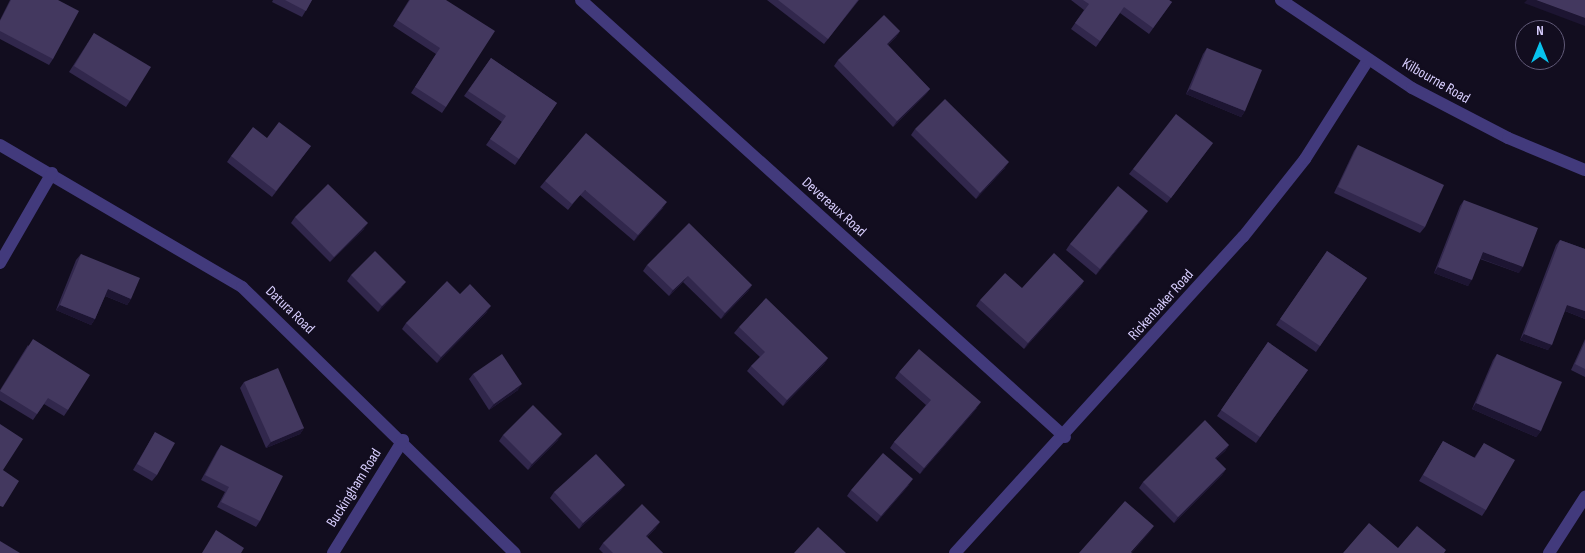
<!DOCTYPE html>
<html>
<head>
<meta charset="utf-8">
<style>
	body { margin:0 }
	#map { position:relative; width:1585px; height:553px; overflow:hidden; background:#120d1f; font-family:"Sofia Sans Condensed",sans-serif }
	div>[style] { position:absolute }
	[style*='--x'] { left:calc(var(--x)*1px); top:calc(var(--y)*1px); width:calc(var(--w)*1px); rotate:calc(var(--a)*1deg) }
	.minor>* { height:12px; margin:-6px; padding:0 6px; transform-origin:6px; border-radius:6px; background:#423a7c }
	.tertiary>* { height:12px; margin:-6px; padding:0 6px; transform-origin:6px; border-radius:6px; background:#423a7c }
	.wall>* { inset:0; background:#31274c }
	.shaded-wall>* { inset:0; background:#1d1532 }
	.building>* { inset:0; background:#43385f }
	span { translate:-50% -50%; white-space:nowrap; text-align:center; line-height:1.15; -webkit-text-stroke:5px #120d1f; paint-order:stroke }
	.street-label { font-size:15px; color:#d7cdfd }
	.north { position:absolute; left:1515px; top:20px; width:50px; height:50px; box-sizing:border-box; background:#120d1f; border:1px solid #615a78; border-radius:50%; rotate:0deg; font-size:14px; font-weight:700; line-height:20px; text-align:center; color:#d7cdfd }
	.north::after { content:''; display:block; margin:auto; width:18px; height:22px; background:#08c2ee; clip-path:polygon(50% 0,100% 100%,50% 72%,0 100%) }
</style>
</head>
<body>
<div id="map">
	<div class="minor">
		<div style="--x:581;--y:0;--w:652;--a:42.08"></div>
		<div style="--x:0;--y:145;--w:281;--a:30.4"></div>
		<div style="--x:242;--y:287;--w:381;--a:44.3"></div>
		<div style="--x:0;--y:263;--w:104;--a:-60"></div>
		<div style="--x:333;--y:553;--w:133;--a:-58.2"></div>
		<div style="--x:955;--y:553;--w:428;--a:-47.7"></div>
		<div style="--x:1243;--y:237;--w:100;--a:-51.5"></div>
		<div style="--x:1305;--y:159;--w:117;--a:-57.5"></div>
		<div style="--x:1549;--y:553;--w:67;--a:-57.3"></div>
	</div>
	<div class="tertiary">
		<div style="--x:1281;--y:0;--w:158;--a:33.9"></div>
		<div style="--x:1412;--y:88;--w:108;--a:27.5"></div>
		<div style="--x:1508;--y:138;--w:83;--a:22.6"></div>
	</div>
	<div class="wall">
		<div style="clip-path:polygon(10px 0,58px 0,53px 59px,49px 65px,0 39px,0 20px)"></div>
		<div style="clip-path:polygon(273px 0,312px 0,302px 17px,272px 2px)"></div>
		<div style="clip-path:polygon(409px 0,446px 0,446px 107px,442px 113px,411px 93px,436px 54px,393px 26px)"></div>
		<div style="clip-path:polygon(767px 0,859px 0,824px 44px)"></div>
		<div style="clip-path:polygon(1071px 0,1169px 0,1172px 2px,1149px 34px,1120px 13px,1096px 47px,1071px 29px,1084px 10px)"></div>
		<div style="clip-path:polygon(900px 31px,896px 37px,888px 45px,930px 89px,926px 94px,893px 127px,834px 66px,838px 60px)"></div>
		<div style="clip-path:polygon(94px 33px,130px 101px,126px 107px,69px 72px)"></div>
		<div style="clip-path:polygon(1207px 48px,1245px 111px,1241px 117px,1186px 94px,1203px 54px)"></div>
		<div style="clip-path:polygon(491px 58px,557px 103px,515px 165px,486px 145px,502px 122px,464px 96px)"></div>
		<div style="clip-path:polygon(915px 129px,1005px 168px,976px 199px,911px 135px)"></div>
		<div style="clip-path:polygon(267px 138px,311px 146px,272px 197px,227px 162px,231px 156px)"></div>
		<div style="clip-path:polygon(1213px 143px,1167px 203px,1129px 174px,1133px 169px)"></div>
		<div style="clip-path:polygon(1358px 145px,1425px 227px,1420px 233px,1334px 193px,1354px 151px)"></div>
		<div style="clip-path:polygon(545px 181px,663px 208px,634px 241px,580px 195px,568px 210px,540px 187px)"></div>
		<div style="clip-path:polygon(1464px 200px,1519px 273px,1480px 259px,1468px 286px,1434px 273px,1460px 206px)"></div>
		<div style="clip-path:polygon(295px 217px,364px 229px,330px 262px,291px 223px)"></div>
		<div style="clip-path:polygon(1144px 217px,1096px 275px,1066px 250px,1070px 244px)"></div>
		<div style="clip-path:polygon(1560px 240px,1585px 249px,1585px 319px,1565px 311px,1548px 350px,1520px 340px,1556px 245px)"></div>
		<div style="clip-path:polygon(1327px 251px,1367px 278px,1316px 352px,1276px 325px)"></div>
		<div style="clip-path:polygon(81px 254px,131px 299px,127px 305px,105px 296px,95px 319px,91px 325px,56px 310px,76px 260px)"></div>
		<div style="clip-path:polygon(647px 265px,752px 285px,748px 291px,721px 319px,683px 282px,669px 296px,643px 271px)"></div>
		<div style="clip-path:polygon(351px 275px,402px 287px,378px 312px,347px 281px)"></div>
		<div style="clip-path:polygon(1084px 281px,1080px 287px,1024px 349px,976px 306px,980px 300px)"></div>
		<div style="clip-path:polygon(460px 294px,487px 312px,437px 363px,402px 329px,406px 323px)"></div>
		<div style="clip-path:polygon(739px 327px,828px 358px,824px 364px,783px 406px,747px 371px,751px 366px,760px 357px,734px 333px)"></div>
		<div style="clip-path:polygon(1585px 339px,1585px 377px,1571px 370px)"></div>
		<div style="clip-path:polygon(1268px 342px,1308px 370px,1256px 443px,1217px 416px)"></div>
		<div style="clip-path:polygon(28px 345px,68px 410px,64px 416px,44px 404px,33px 420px,0 400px,0 390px)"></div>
		<div style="clip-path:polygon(1497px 354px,1541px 431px,1536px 437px,1472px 409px,1493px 360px)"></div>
		<div style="clip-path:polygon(899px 372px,977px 408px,920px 474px,890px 448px,894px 442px,926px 405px,895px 378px)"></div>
		<div style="clip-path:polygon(473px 374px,518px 390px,489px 410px,469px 379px)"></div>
		<div style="clip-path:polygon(244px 382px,304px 428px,300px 434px,266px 448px,240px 388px)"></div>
		<div style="clip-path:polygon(155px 432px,157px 475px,152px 481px,133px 470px)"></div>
		<div style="clip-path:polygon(503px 435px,558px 440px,528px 470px,499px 441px)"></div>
		<div style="clip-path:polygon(1443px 441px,1474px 458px,1484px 443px,1486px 510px,1482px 516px,1419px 481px)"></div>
		<div style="clip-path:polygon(221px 445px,260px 521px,256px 527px,217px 507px,225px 492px,201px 480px,217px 451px)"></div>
		<div style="clip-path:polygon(1229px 445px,1225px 451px,1216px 459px,1226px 469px,1222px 475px,1174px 523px,1139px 488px,1143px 482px)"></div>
		<div style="clip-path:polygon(625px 485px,620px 491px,579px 529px,550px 498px,554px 492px)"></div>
		<div style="clip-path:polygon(909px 485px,877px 522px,847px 496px,851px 490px)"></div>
		<div style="clip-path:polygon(656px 528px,647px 537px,663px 553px,603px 553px,599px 549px,603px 543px)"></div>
	</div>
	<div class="shaded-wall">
		<div style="clip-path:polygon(1527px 0,1536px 0,1585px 18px,1585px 26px,1524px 3px)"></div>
		<div style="clip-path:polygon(900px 31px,896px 37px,882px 50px,887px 44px)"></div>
		<div style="clip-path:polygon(930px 89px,926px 94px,893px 127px,897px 121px)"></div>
		<div style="clip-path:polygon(1190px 89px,1245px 111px,1241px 117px,1186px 94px)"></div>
		<div style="clip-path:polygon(1009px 162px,1005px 168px,976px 199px,980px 193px)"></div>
		<div style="clip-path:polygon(667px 202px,663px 208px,634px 241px,638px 235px)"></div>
		<div style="clip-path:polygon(1148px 211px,1144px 217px,1096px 275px,1100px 269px)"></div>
		<div style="clip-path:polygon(368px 223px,364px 229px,330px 262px,334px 257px)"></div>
		<div style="clip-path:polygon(1483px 252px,1523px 267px,1519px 273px,1479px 258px)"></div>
		<div style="clip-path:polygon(1438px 267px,1472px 280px,1468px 286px,1434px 273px)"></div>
		<div style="clip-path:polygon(688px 276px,683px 282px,669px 296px,673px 290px)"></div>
		<div style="clip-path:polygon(1084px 281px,1080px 287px,1024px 349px,1028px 343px)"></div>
		<div style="clip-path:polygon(406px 282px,402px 287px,378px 312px,382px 306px)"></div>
		<div style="clip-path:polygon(752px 285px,748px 291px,721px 319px,725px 313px)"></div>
		<div style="clip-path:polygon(108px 289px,131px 299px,127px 305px,103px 295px)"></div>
		<div style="clip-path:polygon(60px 305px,95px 319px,91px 325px,56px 310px)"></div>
		<div style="clip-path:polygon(1567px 305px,1585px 311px,1585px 319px,1563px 310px)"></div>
		<div style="clip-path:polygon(491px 306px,487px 312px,437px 363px,441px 357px)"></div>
		<div style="clip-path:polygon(1524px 334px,1552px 345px,1548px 350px,1520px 340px)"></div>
		<div style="clip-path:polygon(828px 358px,824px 364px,783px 406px,787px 400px)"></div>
		<div style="clip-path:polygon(522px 384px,518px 390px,489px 410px,494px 404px)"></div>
		<div style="clip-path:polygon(981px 402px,977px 408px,920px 474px,924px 468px)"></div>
		<div style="clip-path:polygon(1476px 403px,1541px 431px,1536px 437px,1472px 409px)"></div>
		<div style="clip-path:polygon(304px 428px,300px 434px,266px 448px,271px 442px)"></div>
		<div style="clip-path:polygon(562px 434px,558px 440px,528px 470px,532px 464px)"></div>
		<div style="clip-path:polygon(1229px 445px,1225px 451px,1211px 464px,1215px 458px)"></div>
		<div style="clip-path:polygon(1226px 469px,1222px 475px,1174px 523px,1178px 517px)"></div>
		<div style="clip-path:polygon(913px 479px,909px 485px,877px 522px,881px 516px)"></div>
		<div style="clip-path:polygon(625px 485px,620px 491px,579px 529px,583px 523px)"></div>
		<div style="clip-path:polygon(660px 522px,656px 528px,642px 542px,646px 536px)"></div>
		<div style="clip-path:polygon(1154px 526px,1150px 532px,1132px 553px,1131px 553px)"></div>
	</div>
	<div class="building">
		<div style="clip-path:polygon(11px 0,58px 0,79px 11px,53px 59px,0 31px,0 21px)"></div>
		<div style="clip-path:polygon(285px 0,312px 0,306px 11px)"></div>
		<div style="clip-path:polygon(410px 0,446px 0,495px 31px,446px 107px,415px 87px,440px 48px,397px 20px)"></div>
		<div style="clip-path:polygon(778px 0,858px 0,828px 39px)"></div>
		<div style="clip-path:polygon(1083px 0,1169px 0,1172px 2px,1153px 28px,1124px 7px,1100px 41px,1075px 23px,1089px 4px)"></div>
		<div style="clip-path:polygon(1536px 0,1585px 0,1585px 18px)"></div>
		<div style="clip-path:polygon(884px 15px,900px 31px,887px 44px,930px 89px,897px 121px,838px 60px)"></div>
		<div style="clip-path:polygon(94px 33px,151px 67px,130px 101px,74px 66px)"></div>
		<div style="clip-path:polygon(1207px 48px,1262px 70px,1245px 111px,1190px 89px)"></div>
		<div style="clip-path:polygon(491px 58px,557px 103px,519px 159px,490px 139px,506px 116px,468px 91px)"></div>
		<div style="clip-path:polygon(945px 99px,1009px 162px,980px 193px,915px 129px)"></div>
		<div style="clip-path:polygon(1176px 114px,1213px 143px,1171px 198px,1133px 169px)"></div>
		<div style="clip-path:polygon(279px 122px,311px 146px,276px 191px,231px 156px,253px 127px,267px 138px)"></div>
		<div style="clip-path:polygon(586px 133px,667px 202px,638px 235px,585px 190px,572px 204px,545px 181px)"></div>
		<div style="clip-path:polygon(1358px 145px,1444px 185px,1425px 227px,1338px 187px)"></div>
		<div style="clip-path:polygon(328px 184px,368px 223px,334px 257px,295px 217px)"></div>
		<div style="clip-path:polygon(1118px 186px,1148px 211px,1100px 269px,1070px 244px)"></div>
		<div style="clip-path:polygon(1464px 200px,1538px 228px,1523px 267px,1483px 252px,1472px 280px,1438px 267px)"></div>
		<div style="clip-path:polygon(689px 223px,752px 285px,725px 313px,688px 276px,673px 290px,647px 265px)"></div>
		<div style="clip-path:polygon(1560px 240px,1585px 249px,1585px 311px,1567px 305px,1552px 345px,1524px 334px)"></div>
		<div style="clip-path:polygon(375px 251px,406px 282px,382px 306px,351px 275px)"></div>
		<div style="clip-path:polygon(1327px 251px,1367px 278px,1320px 346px,1280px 319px)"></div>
		<div style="clip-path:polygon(1054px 253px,1084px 281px,1028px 343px,980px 300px,1005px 273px,1022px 288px)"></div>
		<div style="clip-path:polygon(81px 254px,140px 278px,131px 299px,108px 289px,95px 319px,60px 305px)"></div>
		<div style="clip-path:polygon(447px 281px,460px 294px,470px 284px,491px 306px,441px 357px,406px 323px)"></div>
		<div style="clip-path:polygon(766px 298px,828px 358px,787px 400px,751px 366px,765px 352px,739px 327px)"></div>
		<div style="clip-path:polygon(33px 339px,90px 375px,68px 410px,48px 398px,37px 414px,0 391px)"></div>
		<div style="clip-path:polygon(1268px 342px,1308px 370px,1260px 437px,1221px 410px)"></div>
		<div style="clip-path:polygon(1585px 342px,1585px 369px,1575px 364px)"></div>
		<div style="clip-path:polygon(919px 349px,981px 402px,924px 468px,894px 442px,931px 400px,899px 372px)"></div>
		<div style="clip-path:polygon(502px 354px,522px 384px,494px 404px,473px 374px)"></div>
		<div style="clip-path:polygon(1497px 354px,1562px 382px,1541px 431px,1476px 403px)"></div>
		<div style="clip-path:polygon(278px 368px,304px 428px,271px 442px,244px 382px)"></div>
		<div style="clip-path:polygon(533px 405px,562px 434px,532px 464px,503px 435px)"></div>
		<div style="clip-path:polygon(1205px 420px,1229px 445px,1215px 458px,1226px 469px,1178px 517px,1143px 482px)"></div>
		<div style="clip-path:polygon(0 424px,23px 439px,3px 470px,19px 481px,3px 507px,0 506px)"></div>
		<div style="clip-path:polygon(155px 432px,175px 443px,157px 475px,137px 464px)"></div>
		<div style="clip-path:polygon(1443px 441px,1475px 458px,1484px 443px,1515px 460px,1486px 510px,1423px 475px)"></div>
		<div style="clip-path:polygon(221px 445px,283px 476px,260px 521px,221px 502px,229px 487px,205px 475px)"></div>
		<div style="clip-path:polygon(883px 453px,913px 479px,881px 516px,851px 490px)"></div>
		<div style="clip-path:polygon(596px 454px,625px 485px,583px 523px,554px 492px)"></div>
		<div style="clip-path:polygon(1125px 501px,1154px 526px,1131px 552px,1132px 553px,1079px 553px)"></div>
		<div style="clip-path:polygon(642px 504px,660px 522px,646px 536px,663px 553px,613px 553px,603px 543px)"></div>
		<div style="clip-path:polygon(1369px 523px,1398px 548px,1417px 526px,1446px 550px,1444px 553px,1343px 553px)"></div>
		<div style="clip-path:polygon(818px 527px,846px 553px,794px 553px)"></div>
		<div style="clip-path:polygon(216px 530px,244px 548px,241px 553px,202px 553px)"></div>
		<div style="clip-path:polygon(0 541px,20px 553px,0 553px)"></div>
	</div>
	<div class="street-label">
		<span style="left:1436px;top:81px;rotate:30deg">Kilbourne Road</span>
		<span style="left:834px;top:207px;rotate:42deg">Devereaux Road</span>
		<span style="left:1161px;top:305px;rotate:-48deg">Rickenbaker Road</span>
		<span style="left:290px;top:310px;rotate:44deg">Datura Road</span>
		<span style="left:354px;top:488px;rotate:-58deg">Buckingham Road</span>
	</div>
	<div class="north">N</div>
</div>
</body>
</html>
